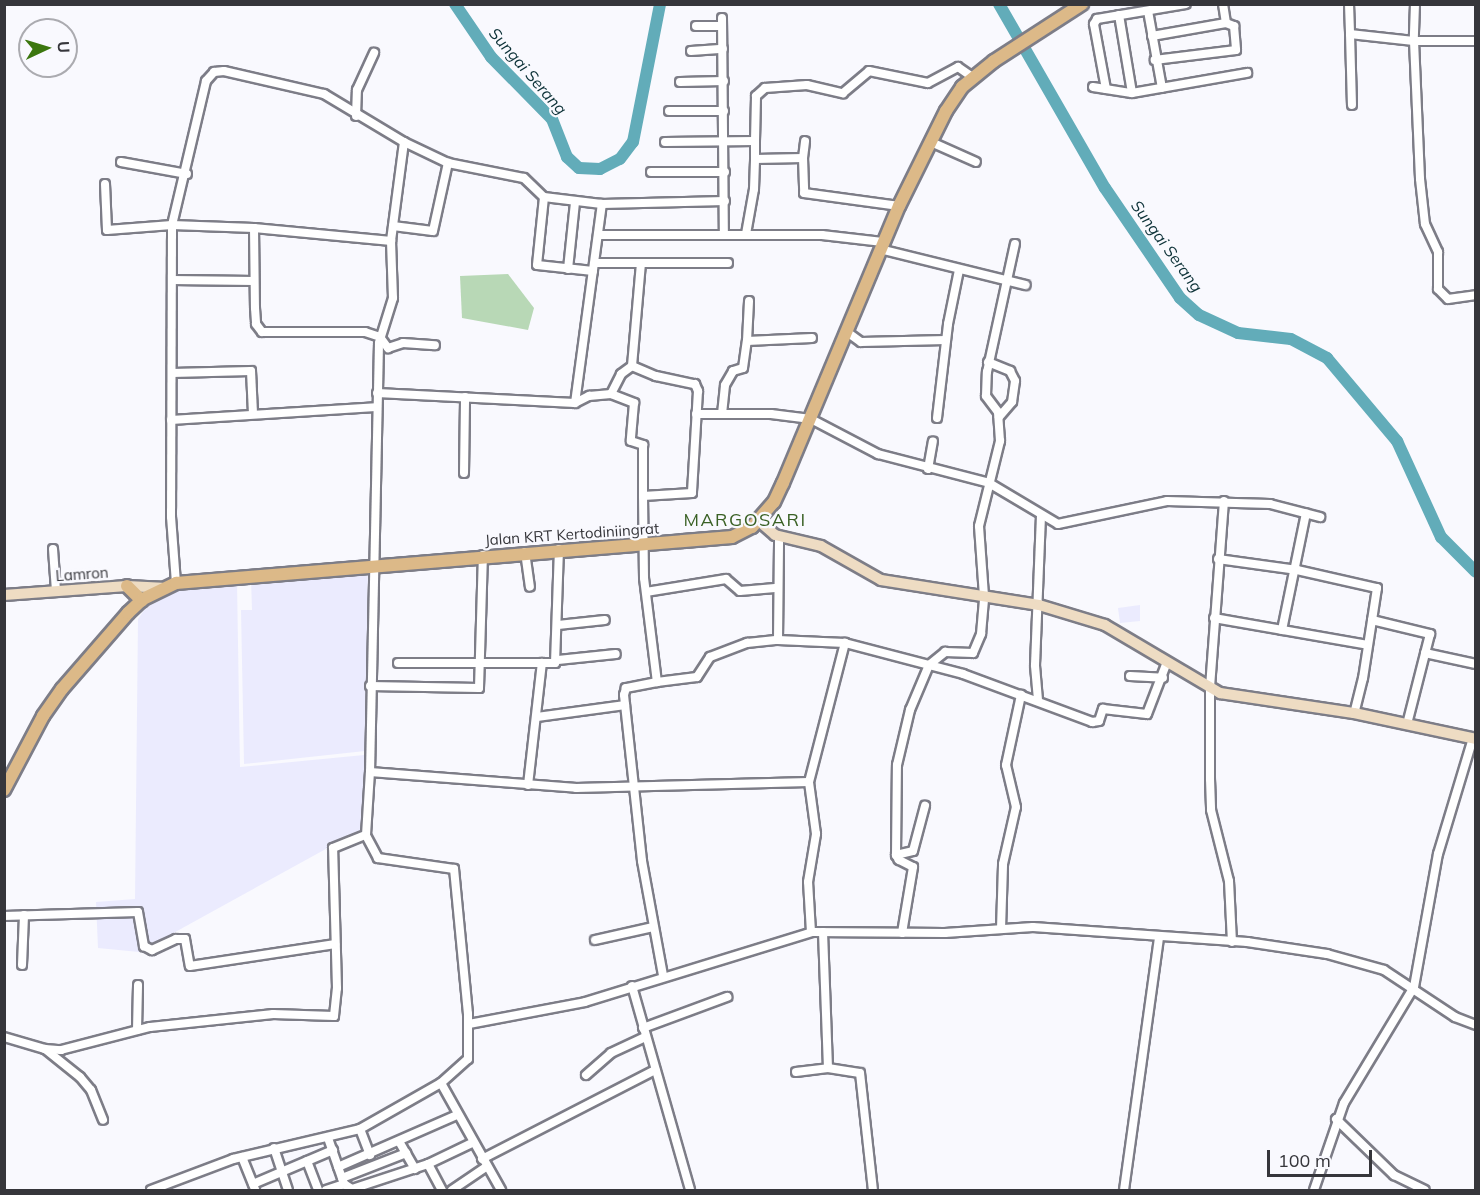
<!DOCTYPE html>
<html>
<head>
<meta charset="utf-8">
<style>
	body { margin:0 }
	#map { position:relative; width:1480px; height:1195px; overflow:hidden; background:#f9f9fe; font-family:Mulish,sans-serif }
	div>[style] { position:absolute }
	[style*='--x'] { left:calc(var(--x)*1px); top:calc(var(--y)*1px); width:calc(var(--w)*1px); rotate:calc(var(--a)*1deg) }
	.built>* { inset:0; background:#ebebfe }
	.green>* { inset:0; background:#b8d8b6 }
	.river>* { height:12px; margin:-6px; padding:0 6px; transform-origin:6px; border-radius:6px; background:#62acb9 }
	.roads { filter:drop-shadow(2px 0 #7d7d87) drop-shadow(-2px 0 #7d7d87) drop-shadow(0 2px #7d7d87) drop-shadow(0 -2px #7d7d87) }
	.street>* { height:8px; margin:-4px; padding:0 4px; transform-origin:4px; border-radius:4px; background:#fff }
	.secondary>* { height:10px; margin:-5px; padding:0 5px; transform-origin:5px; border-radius:5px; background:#eedcc3 }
	.primary>* { height:12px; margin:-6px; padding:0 6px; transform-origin:6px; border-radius:6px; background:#dcb988 }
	span { translate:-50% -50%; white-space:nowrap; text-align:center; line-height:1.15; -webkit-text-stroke:4.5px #f9f9fe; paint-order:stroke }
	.street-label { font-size:15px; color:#36363b }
	.water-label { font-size:16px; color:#0c3137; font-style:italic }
	.quarter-label { font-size:18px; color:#3a6125; letter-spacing:1.5px }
	.frame { position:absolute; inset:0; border:6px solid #36363b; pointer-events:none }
	.north { position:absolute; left:18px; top:18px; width:60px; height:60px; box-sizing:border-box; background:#f9f9fe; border:2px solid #ababb0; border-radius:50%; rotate:86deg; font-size:16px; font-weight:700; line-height:24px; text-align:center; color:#36363b }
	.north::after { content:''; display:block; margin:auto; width:21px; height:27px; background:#3c770f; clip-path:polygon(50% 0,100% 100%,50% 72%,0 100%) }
	.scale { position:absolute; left:1267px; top:1150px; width:105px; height:27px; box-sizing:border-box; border:3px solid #36363b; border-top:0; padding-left:8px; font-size:18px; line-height:21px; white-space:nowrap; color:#36363b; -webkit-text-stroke:4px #f9f9fe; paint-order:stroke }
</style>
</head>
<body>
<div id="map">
	<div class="built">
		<div style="clip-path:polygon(368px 571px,365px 751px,244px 764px,241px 610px,252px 610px,251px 579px)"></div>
		<div style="clip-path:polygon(237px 581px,240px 767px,364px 755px,364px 828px,139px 952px,98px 948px,96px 902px,135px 899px,138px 619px,149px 603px,164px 593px)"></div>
		<div style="clip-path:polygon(1140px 605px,1140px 621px,1120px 623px,1118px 608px)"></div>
	</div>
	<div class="green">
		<div style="clip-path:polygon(508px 274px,534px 308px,528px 330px,462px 318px,460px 276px)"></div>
	</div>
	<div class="river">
		<div style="--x:455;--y:4;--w:64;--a:55.8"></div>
		<div style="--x:491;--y:57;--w:87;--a:45.5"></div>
		<div style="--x:552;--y:119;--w:41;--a:68.5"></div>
		<div style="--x:567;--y:157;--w:16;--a:43"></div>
		<div style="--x:579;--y:168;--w:21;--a:3"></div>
		<div style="--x:600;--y:169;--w:22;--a:-27"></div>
		<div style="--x:620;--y:159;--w:21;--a:-53"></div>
		<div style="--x:633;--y:142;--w:141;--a:-78.9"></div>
		<div style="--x:999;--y:4;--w:212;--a:60.1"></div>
		<div style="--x:1105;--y:188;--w:133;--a:55.7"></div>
		<div style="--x:1180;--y:298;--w:25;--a:42"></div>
		<div style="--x:1199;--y:315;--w:43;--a:24.8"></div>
		<div style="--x:1238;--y:333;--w:53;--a:6.5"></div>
		<div style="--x:1291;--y:339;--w:41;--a:27.8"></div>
		<div style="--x:1327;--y:358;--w:109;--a:49.9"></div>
		<div style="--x:1397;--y:441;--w:106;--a:65.4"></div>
		<div style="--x:1441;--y:537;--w:49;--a:45"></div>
	</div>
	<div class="roads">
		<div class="street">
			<div style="--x:1223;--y:4;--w:19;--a:81"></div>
			<div style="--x:1349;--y:4;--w:30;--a:88"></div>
			<div style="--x:1350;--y:34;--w:64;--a:6.2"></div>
			<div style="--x:1414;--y:41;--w:138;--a:87.5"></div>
			<div style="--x:1420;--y:179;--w:45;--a:83.7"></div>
			<div style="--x:1425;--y:224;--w:31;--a:65"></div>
			<div style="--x:1438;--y:252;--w:37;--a:90"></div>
			<div style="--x:1438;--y:289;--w:14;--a:45"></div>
			<div style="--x:1448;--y:299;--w:28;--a:-8"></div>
			<div style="--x:1415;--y:4;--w:37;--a:92"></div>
			<div style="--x:1414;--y:41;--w:62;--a:0"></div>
			<div style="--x:1148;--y:11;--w:78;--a:79.7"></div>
			<div style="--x:1119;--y:15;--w:79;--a:80.5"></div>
			<div style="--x:722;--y:18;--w:216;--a:89.5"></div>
			<div style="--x:696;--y:26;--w:26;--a:0"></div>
			<div style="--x:1350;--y:34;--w:71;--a:88.4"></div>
			<div style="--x:1152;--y:36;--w:75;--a:-10"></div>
			<div style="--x:1226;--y:23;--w:9;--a:21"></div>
			<div style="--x:1234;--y:26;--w:24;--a:85"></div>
			<div style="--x:1236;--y:50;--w:82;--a:173"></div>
			<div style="--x:691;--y:51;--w:32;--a:-4"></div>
			<div style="--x:680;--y:82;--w:44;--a:-1.3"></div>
			<div style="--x:1093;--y:87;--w:39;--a:9"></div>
			<div style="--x:1132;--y:93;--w:117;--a:-9.9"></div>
			<div style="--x:1106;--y:89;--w:66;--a:-100.5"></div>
			<div style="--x:1094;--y:24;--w:6;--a:-59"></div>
			<div style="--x:1097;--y:19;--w:90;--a:-9.6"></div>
			<div style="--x:669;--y:111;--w:55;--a:0"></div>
			<div style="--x:356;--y:116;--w:26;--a:-88"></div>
			<div style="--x:357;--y:90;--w:41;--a:-65.3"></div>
			<div style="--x:404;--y:142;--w:49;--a:25.5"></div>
			<div style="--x:448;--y:163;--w:77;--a:11.2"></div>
			<div style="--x:524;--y:178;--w:28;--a:44"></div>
			<div style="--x:665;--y:142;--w:90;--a:-0.6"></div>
			<div style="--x:755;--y:141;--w:45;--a:-88.7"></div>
			<div style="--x:756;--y:96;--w:12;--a:-42"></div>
			<div style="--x:765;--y:88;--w:42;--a:-4.1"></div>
			<div style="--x:807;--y:85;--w:37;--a:13"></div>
			<div style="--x:843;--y:93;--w:34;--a:-40"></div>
			<div style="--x:869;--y:71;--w:60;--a:11.5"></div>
			<div style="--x:928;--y:83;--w:34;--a:-28"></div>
			<div style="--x:958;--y:67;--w:19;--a:35"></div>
			<div style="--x:931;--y:142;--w:49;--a:24"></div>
			<div style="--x:803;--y:158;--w:17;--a:-83"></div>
			<div style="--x:755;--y:159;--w:18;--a:-90"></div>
			<div style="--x:121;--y:162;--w:67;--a:10.3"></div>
			<div style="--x:651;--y:172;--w:74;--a:0"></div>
			<div style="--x:105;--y:184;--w:46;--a:87.5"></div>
			<div style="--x:107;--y:230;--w:65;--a:-4.4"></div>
			<div style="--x:172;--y:225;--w:82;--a:2.1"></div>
			<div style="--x:254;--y:228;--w:138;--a:5.4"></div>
			<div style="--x:393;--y:226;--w:40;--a:7.1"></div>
			<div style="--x:433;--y:231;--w:70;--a:-77.6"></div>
			<div style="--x:254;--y:228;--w:80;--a:89.3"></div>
			<div style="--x:255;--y:308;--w:16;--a:86"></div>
			<div style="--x:256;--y:324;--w:10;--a:53"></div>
			<div style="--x:262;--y:332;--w:103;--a:0"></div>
			<div style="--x:365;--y:332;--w:16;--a:18"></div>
			<div style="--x:380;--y:337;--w:14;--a:54"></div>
			<div style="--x:388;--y:348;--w:16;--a:-18"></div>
			<div style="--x:403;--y:343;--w:32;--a:4"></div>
			<div style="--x:746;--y:234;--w:46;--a:-79.9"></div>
			<div style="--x:754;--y:189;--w:30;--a:-88"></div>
			<div style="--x:755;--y:159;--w:48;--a:-1.2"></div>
			<div style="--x:803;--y:158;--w:35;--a:88"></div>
			<div style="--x:804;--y:193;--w:96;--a:7.8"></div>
			<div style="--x:598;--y:235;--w:224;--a:0"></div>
			<div style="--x:822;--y:235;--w:61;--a:6.5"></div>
			<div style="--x:880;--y:249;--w:150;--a:13.9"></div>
			<div style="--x:595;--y:263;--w:133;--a:0"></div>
			<div style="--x:641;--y:263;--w:103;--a:95"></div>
			<div style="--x:632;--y:366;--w:26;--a:23"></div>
			<div style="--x:656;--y:376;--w:40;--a:12"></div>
			<div style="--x:695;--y:384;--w:8;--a:67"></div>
			<div style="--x:698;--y:391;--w:102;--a:93.4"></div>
			<div style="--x:692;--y:493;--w:49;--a:176.5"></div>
			<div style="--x:643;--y:496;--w:82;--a:89.3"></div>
			<div style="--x:644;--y:578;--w:105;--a:82.9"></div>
			<div style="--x:657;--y:682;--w:32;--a:169"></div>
			<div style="--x:626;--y:688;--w:7;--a:106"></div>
			<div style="--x:624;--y:695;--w:167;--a:83.8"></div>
			<div style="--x:642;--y:861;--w:116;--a:79.6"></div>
			<div style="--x:568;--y:269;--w:67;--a:-84"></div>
			<div style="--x:593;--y:271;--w:56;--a:-173.9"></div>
			<div style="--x:537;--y:265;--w:68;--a:-84.1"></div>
			<div style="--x:544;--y:197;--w:58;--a:6.9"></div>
			<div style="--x:602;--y:204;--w:123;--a:-1.4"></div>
			<div style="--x:172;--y:280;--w:82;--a:0.7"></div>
			<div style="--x:847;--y:332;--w:17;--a:36"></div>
			<div style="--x:861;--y:342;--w:85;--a:-1.3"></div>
			<div style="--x:747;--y:341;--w:40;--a:-87.1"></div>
			<div style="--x:988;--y:362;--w:24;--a:22"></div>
			<div style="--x:1010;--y:371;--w:11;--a:63"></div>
			<div style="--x:1015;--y:381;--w:21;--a:98"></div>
			<div style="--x:1012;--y:402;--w:20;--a:131"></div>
			<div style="--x:172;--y:373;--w:79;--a:-1.5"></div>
			<div style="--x:251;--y:371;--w:42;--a:87.3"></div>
			<div style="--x:377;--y:393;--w:198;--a:2.9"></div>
			<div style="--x:575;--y:403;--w:16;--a:-27"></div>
			<div style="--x:589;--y:396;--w:22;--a:-5"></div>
			<div style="--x:611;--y:394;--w:22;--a:-63"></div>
			<div style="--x:621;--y:374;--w:14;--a:-36"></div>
			<div style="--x:611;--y:394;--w:25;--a:21"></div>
			<div style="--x:634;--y:403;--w:38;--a:95"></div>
			<div style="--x:631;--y:441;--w:13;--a:18"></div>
			<div style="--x:643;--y:445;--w:51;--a:90"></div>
			<div style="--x:575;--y:403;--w:201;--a:-82.3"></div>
			<div style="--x:696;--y:414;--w:75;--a:0"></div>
			<div style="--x:771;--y:414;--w:40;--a:7.1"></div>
			<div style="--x:811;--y:419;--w:76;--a:27.6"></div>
			<div style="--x:878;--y:454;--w:115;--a:14.6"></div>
			<div style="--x:989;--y:483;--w:80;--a:30.7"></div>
			<div style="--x:1058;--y:524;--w:111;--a:-11.9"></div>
			<div style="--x:1167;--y:501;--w:103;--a:1.7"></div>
			<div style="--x:1270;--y:504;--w:52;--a:14.6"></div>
			<div style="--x:722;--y:414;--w:29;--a:-84"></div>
			<div style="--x:725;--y:385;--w:16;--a:-60"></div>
			<div style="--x:733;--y:371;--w:10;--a:-17"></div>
			<div style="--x:743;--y:368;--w:27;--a:-82"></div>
			<div style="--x:747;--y:341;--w:65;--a:-2.6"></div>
			<div style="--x:937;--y:418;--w:95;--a:-83.3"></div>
			<div style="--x:948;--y:324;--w:55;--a:-78.5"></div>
			<div style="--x:171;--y:420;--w:205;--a:-3.6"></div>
			<div style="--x:928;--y:469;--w:28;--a:-80"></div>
			<div style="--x:464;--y:473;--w:76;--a:-89.2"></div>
			<div style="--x:1224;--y:501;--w:189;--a:94.3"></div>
			<div style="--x:1210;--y:689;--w:90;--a:90"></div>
			<div style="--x:1210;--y:779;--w:31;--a:88"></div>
			<div style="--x:1211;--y:810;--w:73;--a:75.8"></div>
			<div style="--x:1229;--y:881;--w:61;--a:87.2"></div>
			<div style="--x:53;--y:549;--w:42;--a:85.9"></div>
			<div style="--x:525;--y:552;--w:35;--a:82"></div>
			<div style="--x:1218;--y:559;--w:80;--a:7.9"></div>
			<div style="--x:1297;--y:570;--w:82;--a:12.7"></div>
			<div style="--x:1377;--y:588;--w:91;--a:98.8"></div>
			<div style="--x:1363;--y:678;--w:36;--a:104"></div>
			<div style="--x:176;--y:583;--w:66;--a:-94.3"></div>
			<div style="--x:171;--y:517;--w:292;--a:-89.8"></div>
			<div style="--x:172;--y:225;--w:148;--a:-76.7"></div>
			<div style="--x:206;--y:81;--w:12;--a:-48"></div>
			<div style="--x:214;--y:72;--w:10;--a:-6"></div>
			<div style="--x:224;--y:71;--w:103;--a:13"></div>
			<div style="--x:324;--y:94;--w:93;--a:31"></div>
			<div style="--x:404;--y:142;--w:100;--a:97.5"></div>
			<div style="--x:391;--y:241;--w:57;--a:88"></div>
			<div style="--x:393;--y:298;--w:47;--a:107.3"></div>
			<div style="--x:379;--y:343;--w:429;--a:91.2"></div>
			<div style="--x:370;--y:772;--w:207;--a:4.4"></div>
			<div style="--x:576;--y:788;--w:233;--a:-1.5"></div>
			<div style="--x:646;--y:592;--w:81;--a:-9.2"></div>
			<div style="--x:726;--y:579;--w:18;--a:41"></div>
			<div style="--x:740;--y:591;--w:38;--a:-5"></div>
			<div style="--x:1214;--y:618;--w:156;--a:9.9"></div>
			<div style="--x:1372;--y:620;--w:60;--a:13.6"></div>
			<div style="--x:1430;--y:634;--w:93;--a:104.3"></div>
			<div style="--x:558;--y:625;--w:47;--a:-6.1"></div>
			<div style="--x:1282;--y:630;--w:119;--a:-78.4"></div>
			<div style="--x:778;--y:640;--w:104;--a:-89.4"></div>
			<div style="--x:1425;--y:653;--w:52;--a:12.2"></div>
			<div style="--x:558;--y:660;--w:58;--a:-5.9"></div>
			<div style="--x:398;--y:663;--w:157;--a:0"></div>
			<div style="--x:555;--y:663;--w:114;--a:-88"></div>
			<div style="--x:1130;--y:676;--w:33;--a:3"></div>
			<div style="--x:657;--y:682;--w:40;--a:-7.1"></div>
			<div style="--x:697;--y:677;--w:24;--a:-57"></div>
			<div style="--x:710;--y:657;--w:40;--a:-21"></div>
			<div style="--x:747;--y:643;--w:31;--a:-6"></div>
			<div style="--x:778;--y:640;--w:67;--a:2.6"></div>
			<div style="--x:845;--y:643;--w:122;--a:14.7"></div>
			<div style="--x:963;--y:674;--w:138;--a:20.4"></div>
			<div style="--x:1092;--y:722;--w:7;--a:-8"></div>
			<div style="--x:1099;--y:721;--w:13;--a:-72"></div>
			<div style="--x:1103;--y:709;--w:44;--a:6.5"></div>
			<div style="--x:1147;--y:714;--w:56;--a:-69"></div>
			<div style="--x:370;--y:686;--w:109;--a:1.1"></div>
			<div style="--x:479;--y:688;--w:133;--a:-88.3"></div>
			<div style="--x:1038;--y:700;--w:35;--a:-95"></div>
			<div style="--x:1035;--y:665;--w:150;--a:-87.7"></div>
			<div style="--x:537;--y:717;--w:89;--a:-7.8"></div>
			<div style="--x:528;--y:785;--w:123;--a:-83.5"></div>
			<div style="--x:896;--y:855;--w:17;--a:-13"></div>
			<div style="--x:913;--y:851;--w:47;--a:-75.1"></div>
			<div style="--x:4;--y:916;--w:134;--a:-1.7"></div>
			<div style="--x:138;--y:912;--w:35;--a:80"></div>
			<div style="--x:144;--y:946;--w:9;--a:27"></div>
			<div style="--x:152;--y:950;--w:26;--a:-25"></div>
			<div style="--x:176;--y:939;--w:9;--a:0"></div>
			<div style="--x:185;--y:939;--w:27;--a:80"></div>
			<div style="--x:190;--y:966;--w:147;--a:-8.6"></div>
			<div style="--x:1001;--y:929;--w:65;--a:-88.2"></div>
			<div style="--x:1003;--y:864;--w:58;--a:-77.2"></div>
			<div style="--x:1016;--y:807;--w:43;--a:-103.4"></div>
			<div style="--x:1006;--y:765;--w:72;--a:-77.9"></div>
			<div style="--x:811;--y:932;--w:50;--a:-93.4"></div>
			<div style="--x:808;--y:882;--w:49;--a:-80.5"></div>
			<div style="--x:816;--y:834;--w:52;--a:-97.7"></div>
			<div style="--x:809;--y:782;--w:144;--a:-75.5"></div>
			<div style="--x:823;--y:932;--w:136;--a:87.9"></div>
			<div style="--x:902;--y:933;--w:67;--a:-80.5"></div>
			<div style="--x:913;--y:867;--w:16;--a:-153"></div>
			<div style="--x:899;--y:860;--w:6;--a:-121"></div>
			<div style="--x:896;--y:855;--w:90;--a:-89.4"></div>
			<div style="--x:897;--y:765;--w:57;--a:-76.7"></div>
			<div style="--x:910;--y:710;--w:49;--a:-67.1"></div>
			<div style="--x:929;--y:665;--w:21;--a:-39"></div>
			<div style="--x:945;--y:652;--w:28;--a:2"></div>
			<div style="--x:973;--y:653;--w:21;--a:-67"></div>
			<div style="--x:981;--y:634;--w:38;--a:-85"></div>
			<div style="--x:984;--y:596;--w:70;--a:-94.1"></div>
			<div style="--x:979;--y:526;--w:88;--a:-76.1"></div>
			<div style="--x:1000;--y:441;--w:29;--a:-94"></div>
			<div style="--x:998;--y:412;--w:20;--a:-127"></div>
			<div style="--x:986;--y:396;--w:24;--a:-88"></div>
			<div style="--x:987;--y:372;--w:131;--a:-77.7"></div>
			<div style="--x:595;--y:940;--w:59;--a:-12.6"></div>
			<div style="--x:22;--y:965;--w:50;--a:-87.7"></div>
			<div style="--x:632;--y:986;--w:212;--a:74.1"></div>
			<div style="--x:469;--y:1024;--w:118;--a:-10.7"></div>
			<div style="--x:585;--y:1002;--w:238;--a:-17.1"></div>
			<div style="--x:812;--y:932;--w:133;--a:0.4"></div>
			<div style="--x:945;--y:933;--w:88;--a:-3.9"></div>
			<div style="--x:1033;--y:927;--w:215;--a:4"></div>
			<div style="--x:1247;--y:942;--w:81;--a:8.5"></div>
			<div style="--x:1327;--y:954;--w:59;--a:15.7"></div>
			<div style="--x:1384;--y:970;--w:85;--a:33.5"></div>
			<div style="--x:1455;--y:1017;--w:22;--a:21"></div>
			<div style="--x:643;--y:1028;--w:90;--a:-20.3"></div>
			<div style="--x:137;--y:1030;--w:45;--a:-88.7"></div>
			<div style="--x:4;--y:1037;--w:43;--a:16.3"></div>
			<div style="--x:45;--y:1049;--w:16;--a:4"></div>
			<div style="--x:61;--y:1050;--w:92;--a:-14.5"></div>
			<div style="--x:150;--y:1027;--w:124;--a:-6"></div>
			<div style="--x:273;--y:1014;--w:61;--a:1.9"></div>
			<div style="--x:334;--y:1016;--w:28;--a:-84"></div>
			<div style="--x:337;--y:988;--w:140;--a:-91.6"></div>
			<div style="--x:333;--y:848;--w:35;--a:-22"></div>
			<div style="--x:45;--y:1049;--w:45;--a:38.7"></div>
			<div style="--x:80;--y:1077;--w:17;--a:50"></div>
			<div style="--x:91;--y:1090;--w:32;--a:68"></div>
			<div style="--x:796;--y:1072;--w:32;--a:-7"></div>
			<div style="--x:828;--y:1068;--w:32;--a:9"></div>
			<div style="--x:860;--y:1073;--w:118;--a:83.7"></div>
			<div style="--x:586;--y:1075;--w:33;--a:-41"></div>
			<div style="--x:611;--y:1053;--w:38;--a:-25"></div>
			<div style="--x:441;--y:1083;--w:123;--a:60.7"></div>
			<div style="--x:1336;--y:1119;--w:81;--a:44"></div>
			<div style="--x:1394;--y:1175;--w:34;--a:26"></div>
			<div style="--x:360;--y:1129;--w:28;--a:69"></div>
			<div style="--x:328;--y:1138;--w:49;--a:70.8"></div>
			<div style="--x:344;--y:1184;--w:9;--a:32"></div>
			<div style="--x:352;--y:1189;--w:80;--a:-18.2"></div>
			<div style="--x:428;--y:1164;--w:49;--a:-25.5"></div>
			<div style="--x:400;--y:1143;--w:30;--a:60"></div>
			<div style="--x:274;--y:1148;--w:44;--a:71.6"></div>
			<div style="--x:242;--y:1157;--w:35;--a:68"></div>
			<div style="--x:482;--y:1159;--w:195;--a:-27.2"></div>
			<div style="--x:307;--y:1161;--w:31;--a:69"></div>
			<div style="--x:428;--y:1164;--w:30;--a:62"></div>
			<div style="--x:338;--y:1167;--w:130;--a:-23.6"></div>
			<div style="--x:342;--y:1178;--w:69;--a:-21.3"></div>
			<div style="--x:253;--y:1184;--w:87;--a:-23"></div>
			<div style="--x:151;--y:1190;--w:88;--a:-20.7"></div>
			<div style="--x:233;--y:1159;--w:130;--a:-13.3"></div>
			<div style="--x:360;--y:1129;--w:93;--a:-29.6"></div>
			<div style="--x:441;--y:1083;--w:36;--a:-42"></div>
			<div style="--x:468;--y:1059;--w:45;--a:-90"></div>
			<div style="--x:468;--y:1014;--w:146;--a:-95.5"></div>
			<div style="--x:454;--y:869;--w:77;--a:-171.8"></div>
			<div style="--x:378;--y:858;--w:26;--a:-118"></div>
			<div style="--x:366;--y:835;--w:63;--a:-86.4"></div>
			<div style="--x:326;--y:1190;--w:19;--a:-18"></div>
			<div style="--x:452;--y:1190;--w:41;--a:-34.1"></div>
			<div style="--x:1124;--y:1190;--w:255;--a:-82.1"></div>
			<div style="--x:1314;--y:1190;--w:92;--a:-71"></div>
			<div style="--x:1344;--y:1103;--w:135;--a:-58.9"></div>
			<div style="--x:1414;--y:987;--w:135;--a:-79.8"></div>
			<div style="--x:1438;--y:854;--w:121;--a:-73.2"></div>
		</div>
		<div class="secondary">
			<div style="--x:759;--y:521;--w:21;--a:41"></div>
			<div style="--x:775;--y:535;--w:47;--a:13.4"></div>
			<div style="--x:821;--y:546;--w:69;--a:29.5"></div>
			<div style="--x:881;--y:580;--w:160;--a:9"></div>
			<div style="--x:1039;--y:605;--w:69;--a:16.9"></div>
			<div style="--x:1105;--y:625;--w:134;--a:30.6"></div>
			<div style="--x:1220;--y:693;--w:135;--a:8.5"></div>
			<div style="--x:1354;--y:713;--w:125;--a:12"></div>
			<div style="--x:4;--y:595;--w:123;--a:-4.2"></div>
			<div style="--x:127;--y:586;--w:35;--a:3"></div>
		</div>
		<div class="primary">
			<div style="--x:127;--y:586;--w:21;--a:45"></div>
			<div style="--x:4;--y:790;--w:84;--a:-62.2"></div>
			<div style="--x:43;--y:716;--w:33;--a:-55"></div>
			<div style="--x:62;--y:689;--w:101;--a:-49"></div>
			<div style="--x:128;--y:613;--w:21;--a:-43"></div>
			<div style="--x:143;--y:599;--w:37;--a:-26"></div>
			<div style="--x:176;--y:583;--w:558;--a:-4.73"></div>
			<div style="--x:732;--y:537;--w:22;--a:-27"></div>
			<div style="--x:752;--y:527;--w:33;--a:-49"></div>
			<div style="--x:774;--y:502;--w:21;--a:-65"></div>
			<div style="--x:783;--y:483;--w:300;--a:-67.3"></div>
			<div style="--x:899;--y:206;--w:106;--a:-63.7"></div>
			<div style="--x:946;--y:111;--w:29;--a:-56"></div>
			<div style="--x:962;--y:87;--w:41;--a:-39.1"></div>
			<div style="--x:994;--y:61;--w:105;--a:-32.9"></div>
		</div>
	</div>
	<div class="street-label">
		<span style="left:572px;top:534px;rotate:-4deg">Jalan KRT Kertodiniingrat</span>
		<span style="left:82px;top:574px;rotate:-4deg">Lamron</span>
	</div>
	<div class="water-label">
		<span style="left:528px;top:71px;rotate:49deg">Sungai Serang</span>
		<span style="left:1167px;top:246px;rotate:54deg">Sungai Serang</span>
	</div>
	<div class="quarter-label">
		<span style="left:745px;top:520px">MARGOSARI</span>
	</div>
	<div class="frame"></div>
	<div class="north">U</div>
	<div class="scale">100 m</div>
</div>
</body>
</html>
